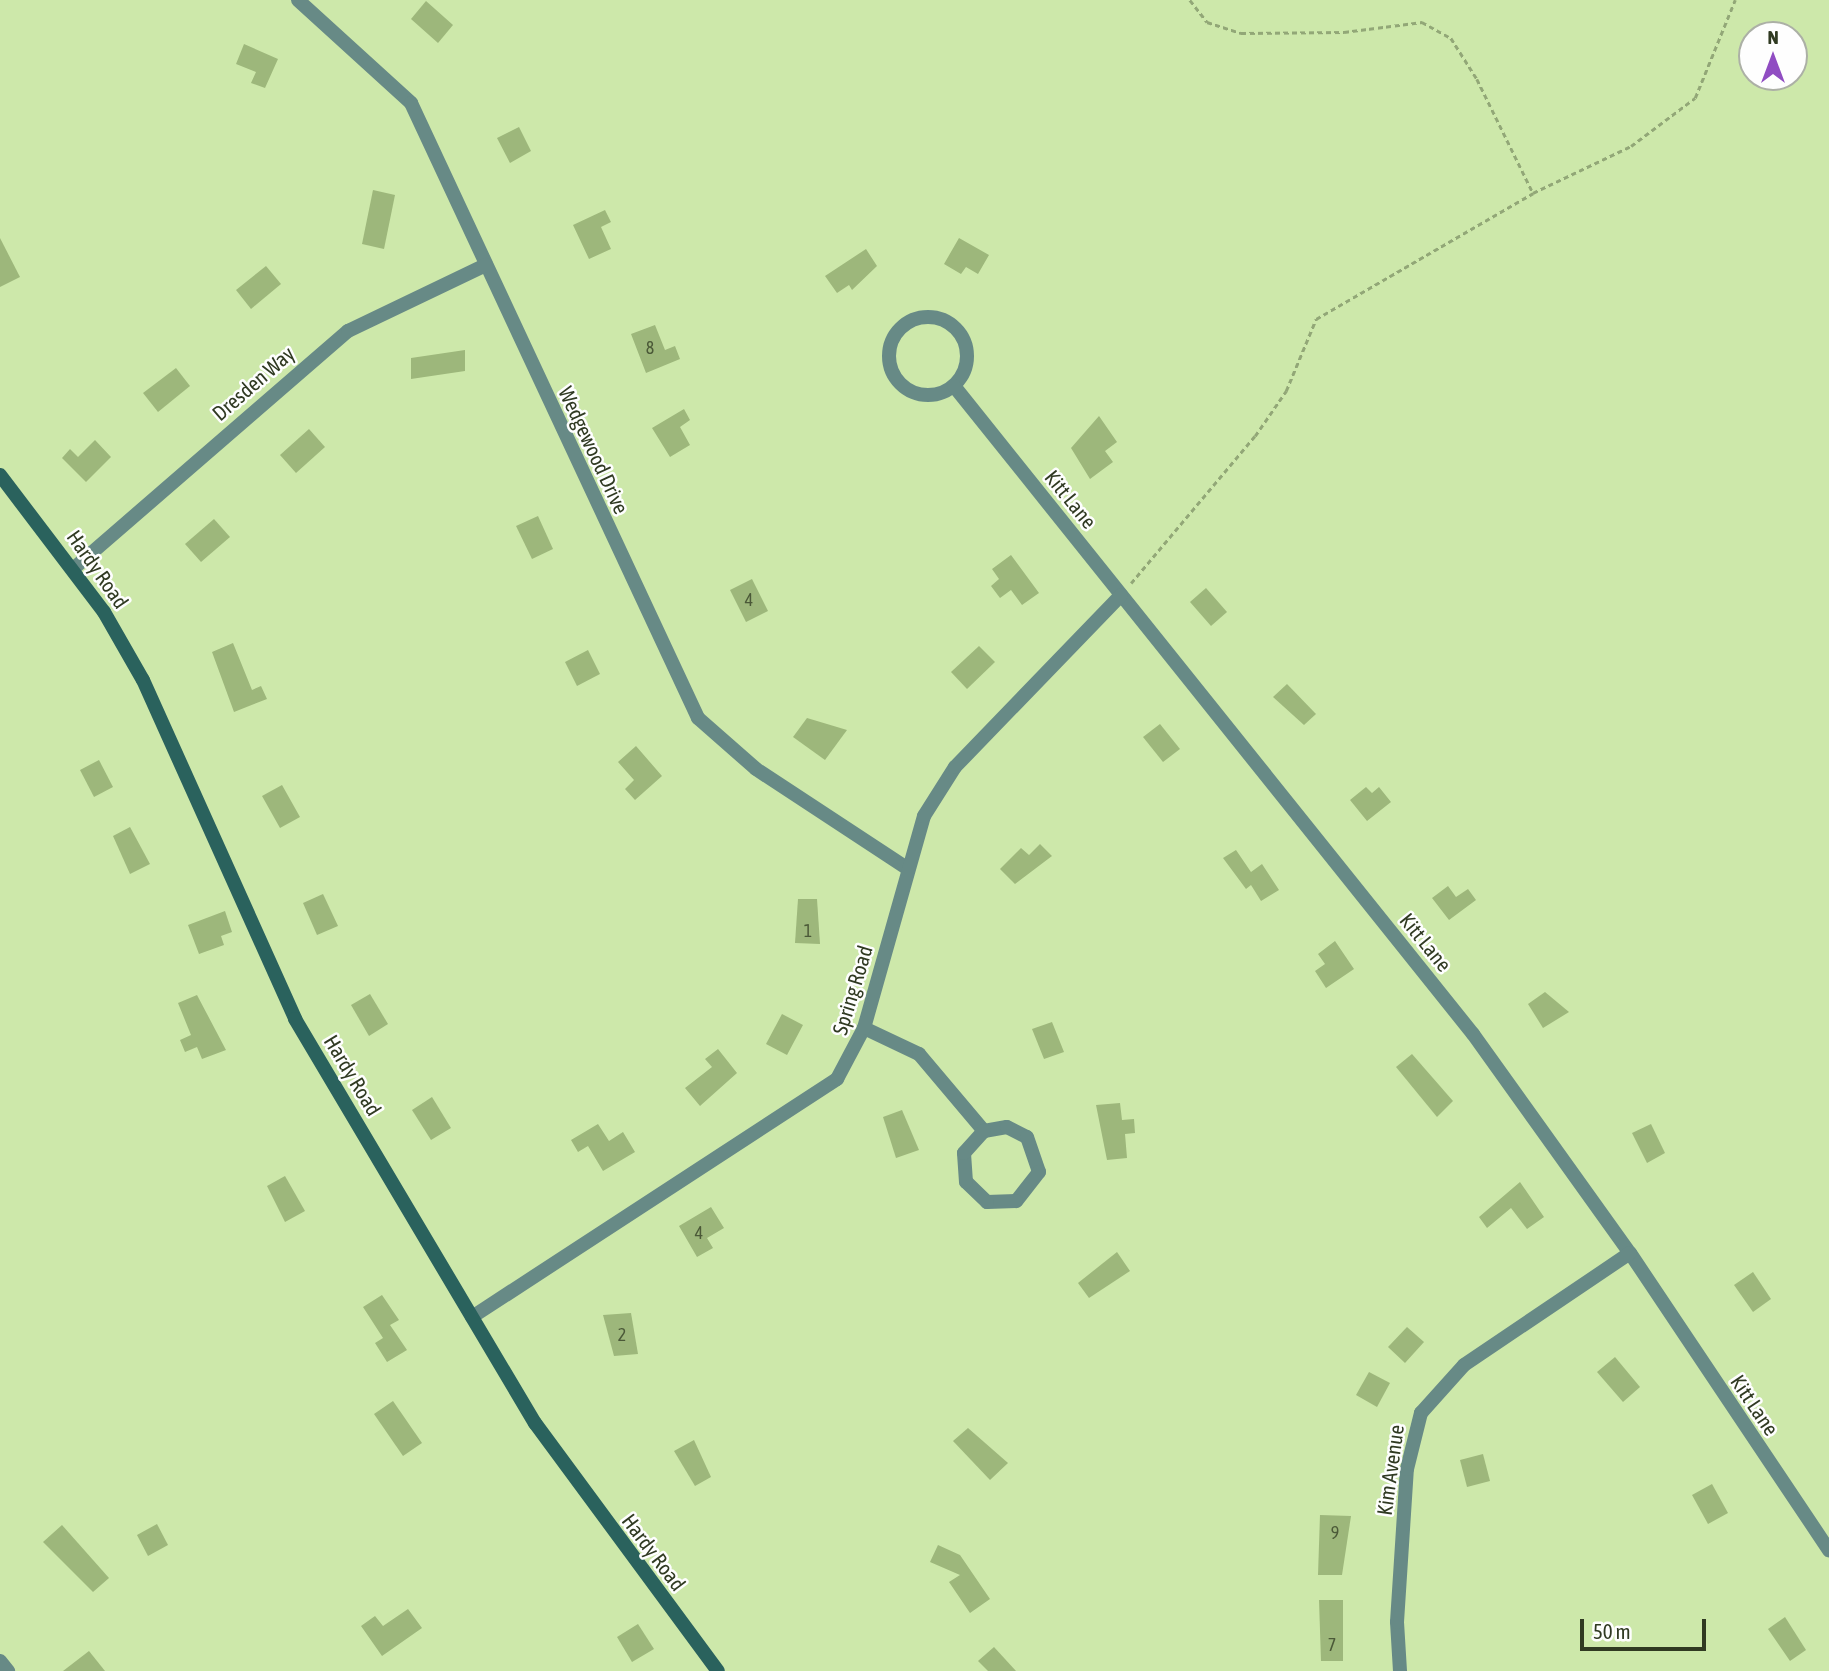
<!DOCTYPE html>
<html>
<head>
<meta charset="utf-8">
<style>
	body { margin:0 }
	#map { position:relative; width:1829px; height:1671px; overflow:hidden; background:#cde8aa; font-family:"Asap Condensed",sans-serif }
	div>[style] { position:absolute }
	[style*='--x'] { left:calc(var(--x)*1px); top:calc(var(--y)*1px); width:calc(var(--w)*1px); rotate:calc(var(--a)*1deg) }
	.building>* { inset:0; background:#9db77b }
	.path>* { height:2.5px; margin-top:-1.25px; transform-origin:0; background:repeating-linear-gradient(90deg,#92a777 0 5px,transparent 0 8.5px) }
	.street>* { height:14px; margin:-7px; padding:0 7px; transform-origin:7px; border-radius:7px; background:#678a86 }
	.street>.ring { margin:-7px; padding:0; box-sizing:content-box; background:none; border:14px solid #678a86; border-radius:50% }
	.secondary>* { height:14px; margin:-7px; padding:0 7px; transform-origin:7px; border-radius:7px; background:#2a625d }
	span { translate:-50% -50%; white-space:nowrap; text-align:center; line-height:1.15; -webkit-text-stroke:5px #fefefe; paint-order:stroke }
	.number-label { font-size:18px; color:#4b5938 }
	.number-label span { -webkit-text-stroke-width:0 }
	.street-label { font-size:21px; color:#303a22 }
	.north { position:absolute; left:1738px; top:21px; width:70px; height:70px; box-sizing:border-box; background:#fefefe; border:2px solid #acb0a6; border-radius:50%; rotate:0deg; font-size:19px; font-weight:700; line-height:28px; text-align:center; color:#303a22 }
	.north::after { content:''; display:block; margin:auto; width:24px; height:32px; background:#904dc2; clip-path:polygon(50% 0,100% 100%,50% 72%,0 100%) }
	.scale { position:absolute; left:1580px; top:1619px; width:126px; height:32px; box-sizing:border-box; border:4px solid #303a22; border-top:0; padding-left:9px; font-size:21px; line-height:24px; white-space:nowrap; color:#303a22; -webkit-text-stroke:5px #fefefe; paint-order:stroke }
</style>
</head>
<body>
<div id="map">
	<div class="building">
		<div style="clip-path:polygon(426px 1px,453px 25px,438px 43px,411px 19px)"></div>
		<div style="clip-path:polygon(244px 44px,278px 59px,265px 88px,251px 83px,256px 72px,236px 64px)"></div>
		<div style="clip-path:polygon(519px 127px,531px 151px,510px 163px,497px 138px)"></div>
		<div style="clip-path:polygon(373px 190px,395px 195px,384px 249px,362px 244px)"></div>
		<div style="clip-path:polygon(605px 210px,611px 222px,601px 227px,611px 249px,589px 259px,573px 225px)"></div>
		<div style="clip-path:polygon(0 238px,20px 277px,0 287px)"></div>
		<div style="clip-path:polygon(959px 238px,989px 255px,978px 274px,966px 267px,961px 274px,944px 264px)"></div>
		<div style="clip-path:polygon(866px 249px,877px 266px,852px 290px,849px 285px,837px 293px,825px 276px)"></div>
		<div style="clip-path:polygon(266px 266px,281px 284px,251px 309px,236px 290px)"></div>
		<div style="clip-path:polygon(655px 325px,665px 350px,675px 346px,680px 359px,646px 373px,631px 334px)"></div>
		<div style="clip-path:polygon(465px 350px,465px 371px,411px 379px,411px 358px)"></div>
		<div style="clip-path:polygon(176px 368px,190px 386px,158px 412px,143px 393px)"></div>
		<div style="clip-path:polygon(684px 409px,690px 420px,680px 427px,690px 445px,670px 457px,652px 428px)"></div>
		<div style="clip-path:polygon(1099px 416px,1117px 442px,1105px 451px,1113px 462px,1090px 479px,1071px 448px)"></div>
		<div style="clip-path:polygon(309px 429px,325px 447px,296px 473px,280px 455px)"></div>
		<div style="clip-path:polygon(95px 440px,111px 457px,86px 482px,62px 458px,70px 449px,78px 457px)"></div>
		<div style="clip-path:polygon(538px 516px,553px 549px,532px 559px,516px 526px)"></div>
		<div style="clip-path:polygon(214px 519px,230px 537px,201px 562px,185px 544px)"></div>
		<div style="clip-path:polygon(1011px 555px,1039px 593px,1022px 605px,1011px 590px,1000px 598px,991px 586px,999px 579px,992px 569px)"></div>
		<div style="clip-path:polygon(752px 579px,768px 611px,746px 622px,730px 590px)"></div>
		<div style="clip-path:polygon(1206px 588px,1227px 612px,1211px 626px,1190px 602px)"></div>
		<div style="clip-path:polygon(233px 643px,252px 690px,261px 686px,267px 699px,234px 712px,212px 652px)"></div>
		<div style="clip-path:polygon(979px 646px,995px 662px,967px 689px,951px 672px)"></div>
		<div style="clip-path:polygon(588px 650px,600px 674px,577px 686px,565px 662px)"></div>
		<div style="clip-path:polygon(1287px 684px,1316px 714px,1304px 725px,1273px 697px)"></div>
		<div style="clip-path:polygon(807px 718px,847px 730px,825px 760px,793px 737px)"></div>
		<div style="clip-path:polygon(1160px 724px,1180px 749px,1163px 762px,1143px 737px)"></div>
		<div style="clip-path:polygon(636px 746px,662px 776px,635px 800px,625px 789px,634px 780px,618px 762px)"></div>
		<div style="clip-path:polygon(99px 760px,113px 787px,94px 797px,80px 770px)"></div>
		<div style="clip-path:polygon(282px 785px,300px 817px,280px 828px,262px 796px)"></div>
		<div style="clip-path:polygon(1366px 787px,1372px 793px,1379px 787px,1391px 802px,1367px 821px,1350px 800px)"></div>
		<div style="clip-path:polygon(130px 827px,150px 864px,130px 874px,113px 836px)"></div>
		<div style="clip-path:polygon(1040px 844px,1052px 856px,1015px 884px,1000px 869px,1021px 848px,1029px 855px)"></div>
		<div style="clip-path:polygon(1236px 850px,1251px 872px,1262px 864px,1279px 890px,1261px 901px,1251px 885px,1246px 889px,1223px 858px)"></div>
		<div style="clip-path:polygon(1448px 886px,1456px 897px,1468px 889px,1476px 900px,1449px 920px,1432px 898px)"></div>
		<div style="clip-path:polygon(323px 894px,338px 926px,317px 935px,303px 903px)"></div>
		<div style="clip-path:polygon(798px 899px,817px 899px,820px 944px,795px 943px)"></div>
		<div style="clip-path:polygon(225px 911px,232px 932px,221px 936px,224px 945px,199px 954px,188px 925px)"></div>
		<div style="clip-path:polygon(1335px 941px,1354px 969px,1326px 988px,1315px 971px,1325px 964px,1318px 954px)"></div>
		<div style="clip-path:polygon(1545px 992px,1569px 1012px,1543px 1028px,1528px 1004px)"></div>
		<div style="clip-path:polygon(370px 994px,388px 1024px,369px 1036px,351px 1005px)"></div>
		<div style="clip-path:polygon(197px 995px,226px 1050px,202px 1059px,197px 1047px,185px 1052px,180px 1040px,191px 1035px,178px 1003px)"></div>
		<div style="clip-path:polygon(782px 1014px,803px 1025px,787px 1055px,766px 1044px)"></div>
		<div style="clip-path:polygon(1052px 1022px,1064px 1052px,1044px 1059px,1032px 1029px)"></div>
		<div style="clip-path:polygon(718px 1049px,737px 1073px,700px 1106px,685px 1088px,712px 1067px,705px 1059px)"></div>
		<div style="clip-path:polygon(1412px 1054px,1453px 1101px,1437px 1117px,1396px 1067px)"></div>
		<div style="clip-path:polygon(432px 1097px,451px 1128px,431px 1140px,412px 1110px)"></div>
		<div style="clip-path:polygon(1120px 1103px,1122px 1120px,1134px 1119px,1135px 1133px,1125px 1134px,1127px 1158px,1107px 1160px,1096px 1105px)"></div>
		<div style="clip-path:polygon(902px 1110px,919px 1150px,896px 1158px,883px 1117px)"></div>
		<div style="clip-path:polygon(598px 1124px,609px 1141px,623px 1132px,635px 1152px,603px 1171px,588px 1146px,578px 1152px,571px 1140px)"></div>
		<div style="clip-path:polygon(1651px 1124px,1665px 1153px,1647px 1163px,1632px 1133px)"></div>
		<div style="clip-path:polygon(285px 1176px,305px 1211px,285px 1222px,267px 1186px)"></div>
		<div style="clip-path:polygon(1520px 1182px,1544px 1217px,1527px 1229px,1511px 1208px,1487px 1228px,1479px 1217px)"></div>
		<div style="clip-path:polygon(711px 1207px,724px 1228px,707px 1238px,713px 1248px,697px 1257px,679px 1226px)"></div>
		<div style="clip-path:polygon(1117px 1252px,1130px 1271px,1089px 1298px,1078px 1283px)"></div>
		<div style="clip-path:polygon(1753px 1272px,1771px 1299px,1753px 1312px,1734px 1285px)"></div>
		<div style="clip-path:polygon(382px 1295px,399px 1320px,390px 1325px,407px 1350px,387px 1362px,375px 1343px,383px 1338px,363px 1307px)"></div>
		<div style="clip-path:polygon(631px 1313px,638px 1354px,614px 1356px,603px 1315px)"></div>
		<div style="clip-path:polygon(1407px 1327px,1424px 1342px,1405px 1363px,1388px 1347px)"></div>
		<div style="clip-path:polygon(1615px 1357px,1640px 1387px,1623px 1402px,1597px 1372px)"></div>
		<div style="clip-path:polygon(1369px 1372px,1390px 1383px,1377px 1407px,1356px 1395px)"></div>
		<div style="clip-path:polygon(393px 1401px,422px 1443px,403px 1456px,374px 1414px)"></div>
		<div style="clip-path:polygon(968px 1428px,1008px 1463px,990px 1480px,953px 1441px)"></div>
		<div style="clip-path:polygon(694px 1440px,711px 1477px,695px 1486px,674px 1451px)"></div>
		<div style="clip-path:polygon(1483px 1454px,1490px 1481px,1467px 1487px,1460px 1460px)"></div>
		<div style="clip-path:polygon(1712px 1484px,1728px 1513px,1708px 1524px,1692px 1495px)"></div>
		<div style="clip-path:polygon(1320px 1515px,1351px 1516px,1342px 1575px,1318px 1575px)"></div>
		<div style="clip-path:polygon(157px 1524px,168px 1545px,148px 1556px,137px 1535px)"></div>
		<div style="clip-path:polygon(62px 1525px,109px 1578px,93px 1592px,43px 1542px)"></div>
		<div style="clip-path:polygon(938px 1545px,960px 1555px,990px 1599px,970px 1613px,949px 1582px,960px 1575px,930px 1562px)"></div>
		<div style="clip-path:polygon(1319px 1600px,1343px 1600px,1343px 1661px,1321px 1661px)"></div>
		<div style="clip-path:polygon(408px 1609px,422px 1628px,382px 1656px,361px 1626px,375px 1616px,383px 1626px)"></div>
		<div style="clip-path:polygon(1785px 1617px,1806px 1650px,1790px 1661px,1768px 1629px)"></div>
		<div style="clip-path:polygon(638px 1624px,654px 1649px,632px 1662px,617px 1637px)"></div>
		<div style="clip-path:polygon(994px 1647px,1016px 1671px,988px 1671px,978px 1661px)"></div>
		<div style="clip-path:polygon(89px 1651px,105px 1671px,63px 1671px)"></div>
	</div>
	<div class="path">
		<div style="--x:1190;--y:0;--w:28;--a:52"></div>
		<div style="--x:1207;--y:22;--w:36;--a:18"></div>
		<div style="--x:1241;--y:33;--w:103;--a:-0.6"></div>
		<div style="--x:1344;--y:32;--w:79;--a:-7.3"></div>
		<div style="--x:1422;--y:22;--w:33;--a:29"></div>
		<div style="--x:1451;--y:38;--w:49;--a:57.6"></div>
		<div style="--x:1477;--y:79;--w:127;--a:63.8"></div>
		<div style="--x:1131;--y:583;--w:192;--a:-49.9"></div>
		<div style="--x:1255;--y:436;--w:55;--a:-55.4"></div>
		<div style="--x:1286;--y:391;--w:78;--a:-67.4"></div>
		<div style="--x:1316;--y:319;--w:251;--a:-30.1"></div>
		<div style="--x:1533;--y:193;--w:109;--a:-25.6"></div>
		<div style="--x:1631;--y:146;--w:80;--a:-36.9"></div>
		<div style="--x:1695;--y:98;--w:106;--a:-67.8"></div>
	</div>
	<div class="street">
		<div style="--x:298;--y:0;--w:153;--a:42.3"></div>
		<div style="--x:411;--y:103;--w:679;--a:64.98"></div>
		<div style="--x:698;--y:718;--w:77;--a:41.3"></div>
		<div style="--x:756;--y:769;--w:181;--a:33.3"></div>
		<div class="ring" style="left:889px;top:317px;width:64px;height:64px"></div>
		<div style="--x:954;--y:386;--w:830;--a:51.31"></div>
		<div style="--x:1473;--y:1034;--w:269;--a:54.4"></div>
		<div style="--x:1630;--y:1253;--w:358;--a:56.2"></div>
		<div style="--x:73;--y:569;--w:364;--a:-40.9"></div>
		<div style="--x:348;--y:331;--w:153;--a:-25.6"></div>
		<div style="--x:864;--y:1028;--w:61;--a:25.3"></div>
		<div style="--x:919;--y:1054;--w:101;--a:49.8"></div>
		<div style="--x:984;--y:1131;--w:23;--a:-10"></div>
		<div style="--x:1007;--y:1127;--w:22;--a:27"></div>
		<div style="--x:1027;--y:1137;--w:37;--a:71"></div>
		<div style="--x:1039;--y:1172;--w:37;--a:128"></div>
		<div style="--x:1016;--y:1201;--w:29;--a:178"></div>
		<div style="--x:987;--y:1202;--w:29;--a:-136"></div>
		<div style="--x:966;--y:1182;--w:29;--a:-94"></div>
		<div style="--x:964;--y:1153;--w:30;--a:-48"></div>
		<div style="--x:472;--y:1317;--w:436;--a:-33.1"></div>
		<div style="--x:837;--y:1079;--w:58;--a:-62.1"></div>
		<div style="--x:864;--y:1028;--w:220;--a:-74.2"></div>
		<div style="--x:924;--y:816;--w:58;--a:-57.7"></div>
		<div style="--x:955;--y:767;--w:239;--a:-46"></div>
		<div style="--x:0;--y:1661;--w:13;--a:51"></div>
		<div style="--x:1400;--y:1671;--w:49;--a:-93.5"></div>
		<div style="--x:1397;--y:1622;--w:153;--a:-86.3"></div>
		<div style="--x:1407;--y:1469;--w:58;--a:-76"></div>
		<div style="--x:1421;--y:1413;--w:64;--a:-48.1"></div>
		<div style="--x:1464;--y:1365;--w:200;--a:-34"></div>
	</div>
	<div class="secondary">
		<div style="--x:0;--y:475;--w:172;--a:52.8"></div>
		<div style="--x:104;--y:612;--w:78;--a:60.2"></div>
		<div style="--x:143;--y:680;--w:372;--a:65.8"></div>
		<div style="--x:295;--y:1019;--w:470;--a:59.3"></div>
		<div style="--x:535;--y:1423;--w:308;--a:53.6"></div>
	</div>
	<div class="number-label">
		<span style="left:650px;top:348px">8</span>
		<span style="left:749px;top:600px">4</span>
		<span style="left:808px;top:931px">1</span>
		<span style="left:699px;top:1233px">4</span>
		<span style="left:622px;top:1335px">2</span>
		<span style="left:1335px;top:1533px">9</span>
		<span style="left:1332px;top:1645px">7</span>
	</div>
	<div class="street-label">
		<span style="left:253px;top:383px;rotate:-41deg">Dresden Way</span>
		<span style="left:594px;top:450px;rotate:65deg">Wedgewood Drive</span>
		<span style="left:1071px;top:499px;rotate:51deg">Kitt Lane</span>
		<span style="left:98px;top:569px;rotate:55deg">Hardy Road</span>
		<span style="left:1426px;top:942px;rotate:51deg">Kitt Lane</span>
		<span style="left:852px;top:990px;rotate:-73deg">Spring Road</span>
		<span style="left:353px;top:1075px;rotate:59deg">Hardy Road</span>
		<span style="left:1755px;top:1405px;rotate:56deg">Kitt Lane</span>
		<span style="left:1390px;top:1470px;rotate:-82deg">Kim Avenue</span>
		<span style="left:654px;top:1552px;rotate:53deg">Hardy Road</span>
	</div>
	<div class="north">N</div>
	<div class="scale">50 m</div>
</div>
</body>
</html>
